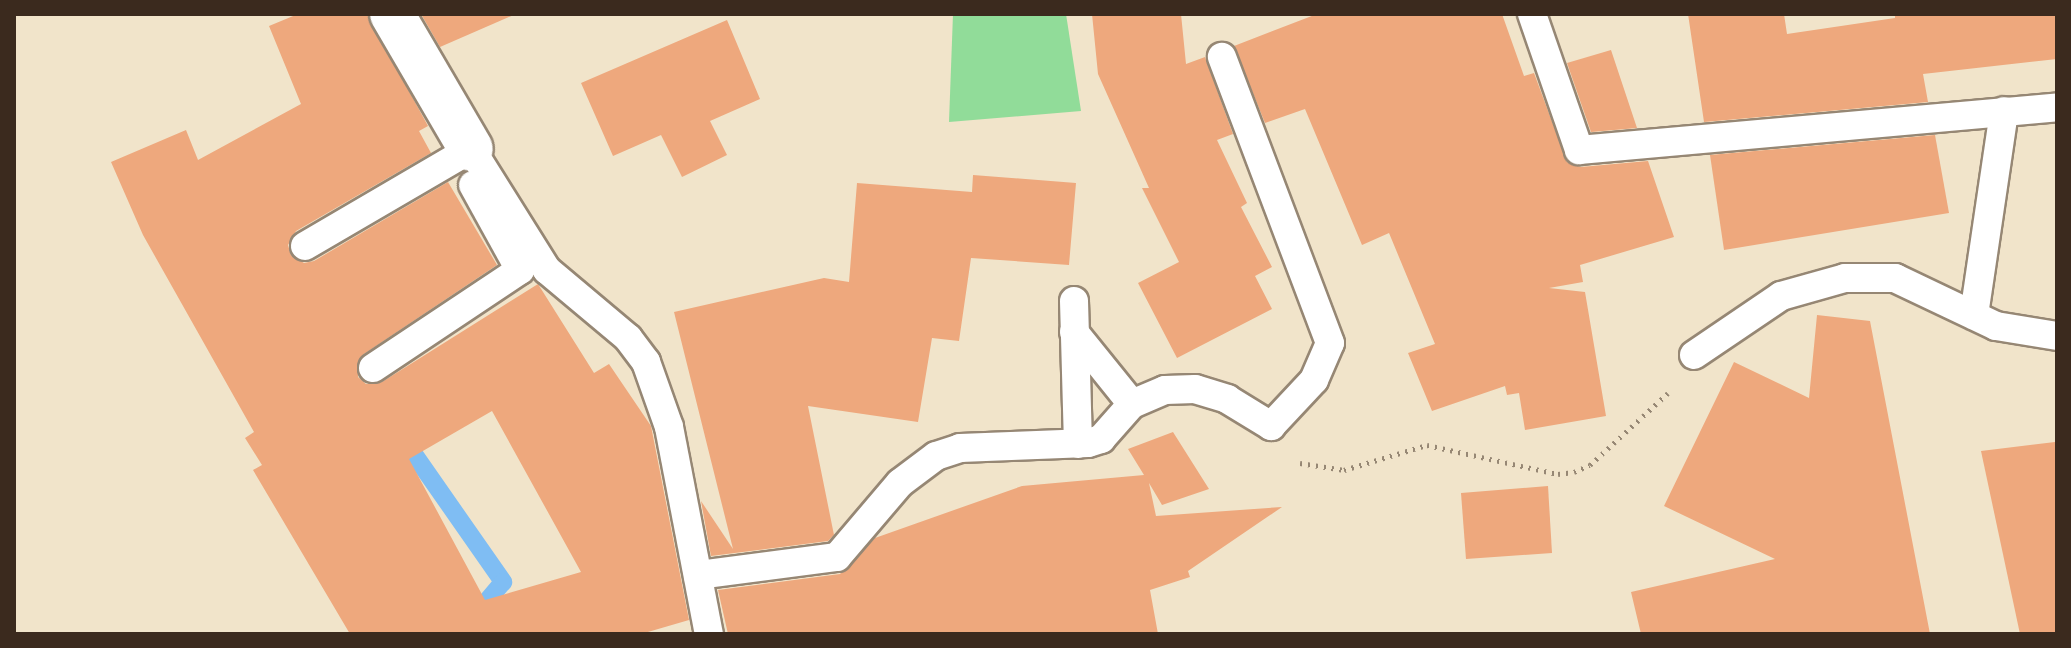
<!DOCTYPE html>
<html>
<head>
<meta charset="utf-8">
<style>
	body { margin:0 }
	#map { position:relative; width:2071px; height:648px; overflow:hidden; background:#f1e4ca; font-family:"Sorts Mill Goudy",serif }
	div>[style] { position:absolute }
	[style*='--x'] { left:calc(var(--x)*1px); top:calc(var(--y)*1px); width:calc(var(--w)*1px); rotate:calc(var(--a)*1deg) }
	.green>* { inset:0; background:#91dc99 }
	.stream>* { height:18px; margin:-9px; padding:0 9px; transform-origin:9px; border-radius:9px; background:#7fbdf3 }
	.building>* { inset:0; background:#eea87d }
	.path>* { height:5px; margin-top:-2.5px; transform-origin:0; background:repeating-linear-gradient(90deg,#968774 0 2px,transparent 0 8px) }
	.roads { filter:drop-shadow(2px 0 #968774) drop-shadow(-2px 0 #968774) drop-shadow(0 2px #968774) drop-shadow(0 -2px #968774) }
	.lane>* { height:28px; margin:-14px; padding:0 14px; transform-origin:14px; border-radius:14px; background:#fff }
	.street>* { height:44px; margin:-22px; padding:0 22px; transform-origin:22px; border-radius:22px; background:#fff }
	span { translate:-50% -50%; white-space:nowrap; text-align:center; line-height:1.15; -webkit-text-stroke:6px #fff; paint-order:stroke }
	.frame { position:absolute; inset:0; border:16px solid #3b2a1e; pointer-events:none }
</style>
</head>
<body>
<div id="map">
	<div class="green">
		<div style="clip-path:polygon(953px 14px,1066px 14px,1081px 111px,949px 122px)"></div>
	</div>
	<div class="stream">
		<div style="--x:402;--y:437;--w:177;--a:55.1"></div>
		<div style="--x:503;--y:582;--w:68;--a:130.2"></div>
	</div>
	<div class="building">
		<div style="clip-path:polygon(evenodd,298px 14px,367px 14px,428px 126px,419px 131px,431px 153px,296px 231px,288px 245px,291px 255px,304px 263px,314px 261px,448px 182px,497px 265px,364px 354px,358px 361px,358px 377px,366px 384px,382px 382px,538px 284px,594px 373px,609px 364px,651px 426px,689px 620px,641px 634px,350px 634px,253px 470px,262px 465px,245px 438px,254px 432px,143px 235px,111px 162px,186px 130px,198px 160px,301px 104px,269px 26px,298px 14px,492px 411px,581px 572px,485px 600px,409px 459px,492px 411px)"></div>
		<div style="clip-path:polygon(421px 14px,516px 14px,440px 47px)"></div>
		<div style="clip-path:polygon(1092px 14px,1181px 14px,1186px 64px,1205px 57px,1233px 134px,1217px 140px,1247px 203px,1241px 207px,1272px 267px,1255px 276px,1272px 309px,1177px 358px,1138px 283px,1179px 262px,1142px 188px,1149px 188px,1098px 74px)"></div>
		<div style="clip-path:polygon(1317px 14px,1502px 14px,1524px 76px,1534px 73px,1567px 162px,1581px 167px,1648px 161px,1674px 237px,1580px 265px,1583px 282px,1549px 288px,1585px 292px,1606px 416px,1525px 430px,1519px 393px,1507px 395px,1505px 386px,1432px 411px,1408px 353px,1435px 344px,1389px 233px,1362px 245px,1305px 109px,1265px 123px,1234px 46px)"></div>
		<div style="clip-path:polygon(1688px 14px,1784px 14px,1787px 34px,1895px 18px,1895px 14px,2057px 14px,2057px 59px,1923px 74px,1928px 102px,1704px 122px)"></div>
		<div style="clip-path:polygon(727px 20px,760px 99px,710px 121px,727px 155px,682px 177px,661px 135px,613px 156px,581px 83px)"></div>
		<div style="clip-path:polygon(1611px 50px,1637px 128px,1591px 132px,1567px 63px)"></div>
		<div style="clip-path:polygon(1935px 135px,1949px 213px,1724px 250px,1710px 155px)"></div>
		<div style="clip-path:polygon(973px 175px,1076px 183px,1069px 265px,971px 258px,959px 341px,932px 338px,918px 422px,808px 406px,834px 535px,828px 541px,711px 556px,701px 501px,733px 549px,674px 312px,824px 278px,849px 282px,857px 183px,972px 192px)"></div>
		<div style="clip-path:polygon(1817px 315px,1870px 321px,1930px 634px,1641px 634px,1631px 592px,1775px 559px,1664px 506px,1734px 362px,1809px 398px)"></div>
		<div style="clip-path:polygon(1173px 432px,1209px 489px,1162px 505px,1149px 483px,1156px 516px,1282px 507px,1188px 571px,1190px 577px,1150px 590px,1158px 634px,728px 634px,718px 590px,840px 574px,875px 538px,1022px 486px,1144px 475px,1128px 449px)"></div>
		<div style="clip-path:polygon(2055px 442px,2057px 634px,2020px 634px,1981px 451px)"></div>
		<div style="clip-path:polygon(1548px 486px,1552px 553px,1466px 559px,1461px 493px)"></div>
	</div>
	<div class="path">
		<div style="--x:1300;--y:463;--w:45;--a:9"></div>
		<div style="--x:1344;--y:470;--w:87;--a:-16.8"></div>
		<div style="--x:1427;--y:445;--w:134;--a:12.5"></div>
		<div style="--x:1558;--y:474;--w:16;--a:-7"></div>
		<div style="--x:1574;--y:472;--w:17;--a:-24"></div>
		<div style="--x:1590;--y:465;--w:106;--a:-42.7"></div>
	</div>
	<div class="roads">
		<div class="lane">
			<div style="--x:1532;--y:14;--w:144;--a:70.9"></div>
			<div style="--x:1579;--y:150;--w:480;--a:-5.1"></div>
			<div style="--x:305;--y:246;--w:192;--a:-30.3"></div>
			<div style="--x:471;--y:149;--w:143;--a:57.9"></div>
			<div style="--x:547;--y:270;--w:106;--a:40"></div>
			<div style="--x:628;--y:338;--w:30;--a:53"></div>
			<div style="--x:646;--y:362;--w:69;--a:70.5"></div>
			<div style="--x:669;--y:427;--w:211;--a:79.1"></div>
			<div style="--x:1074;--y:301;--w:143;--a:88.4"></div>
			<div style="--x:1974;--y:315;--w:206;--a:-81.6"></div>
			<div style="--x:1074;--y:332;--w:92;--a:51.1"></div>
			<div style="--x:1694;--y:355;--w:105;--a:-34.1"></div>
			<div style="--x:1781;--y:296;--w:66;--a:-15.7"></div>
			<div style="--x:1845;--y:278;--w:50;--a:0"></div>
			<div style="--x:1895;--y:278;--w:112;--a:25.4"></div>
			<div style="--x:1996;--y:326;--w:62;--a:9.3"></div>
			<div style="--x:373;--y:368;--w:177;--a:-33.7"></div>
			<div style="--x:520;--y:270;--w:97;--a:-118.9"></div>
			<div style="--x:698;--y:575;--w:140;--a:-7.4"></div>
			<div style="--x:837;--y:557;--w:97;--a:-49.6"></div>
			<div style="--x:900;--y:483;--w:45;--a:-36.9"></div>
			<div style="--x:936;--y:456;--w:25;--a:-18"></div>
			<div style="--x:960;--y:448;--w:128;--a:-2.2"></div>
			<div style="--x:1088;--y:443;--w:14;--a:-17"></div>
			<div style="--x:1101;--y:439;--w:47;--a:-48.5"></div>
			<div style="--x:1132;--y:404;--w:36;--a:-23"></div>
			<div style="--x:1165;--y:390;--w:30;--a:-2"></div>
			<div style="--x:1195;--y:389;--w:34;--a:17"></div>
			<div style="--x:1227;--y:399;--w:52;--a:31.5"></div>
			<div style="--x:1271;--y:426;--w:63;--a:-46.9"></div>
			<div style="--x:1314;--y:380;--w:40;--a:-66.6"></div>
			<div style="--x:1330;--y:343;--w:306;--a:-110.7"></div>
		</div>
		<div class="street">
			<div style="--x:392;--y:14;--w:156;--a:59.7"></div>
		</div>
	</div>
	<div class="frame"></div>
</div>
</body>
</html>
